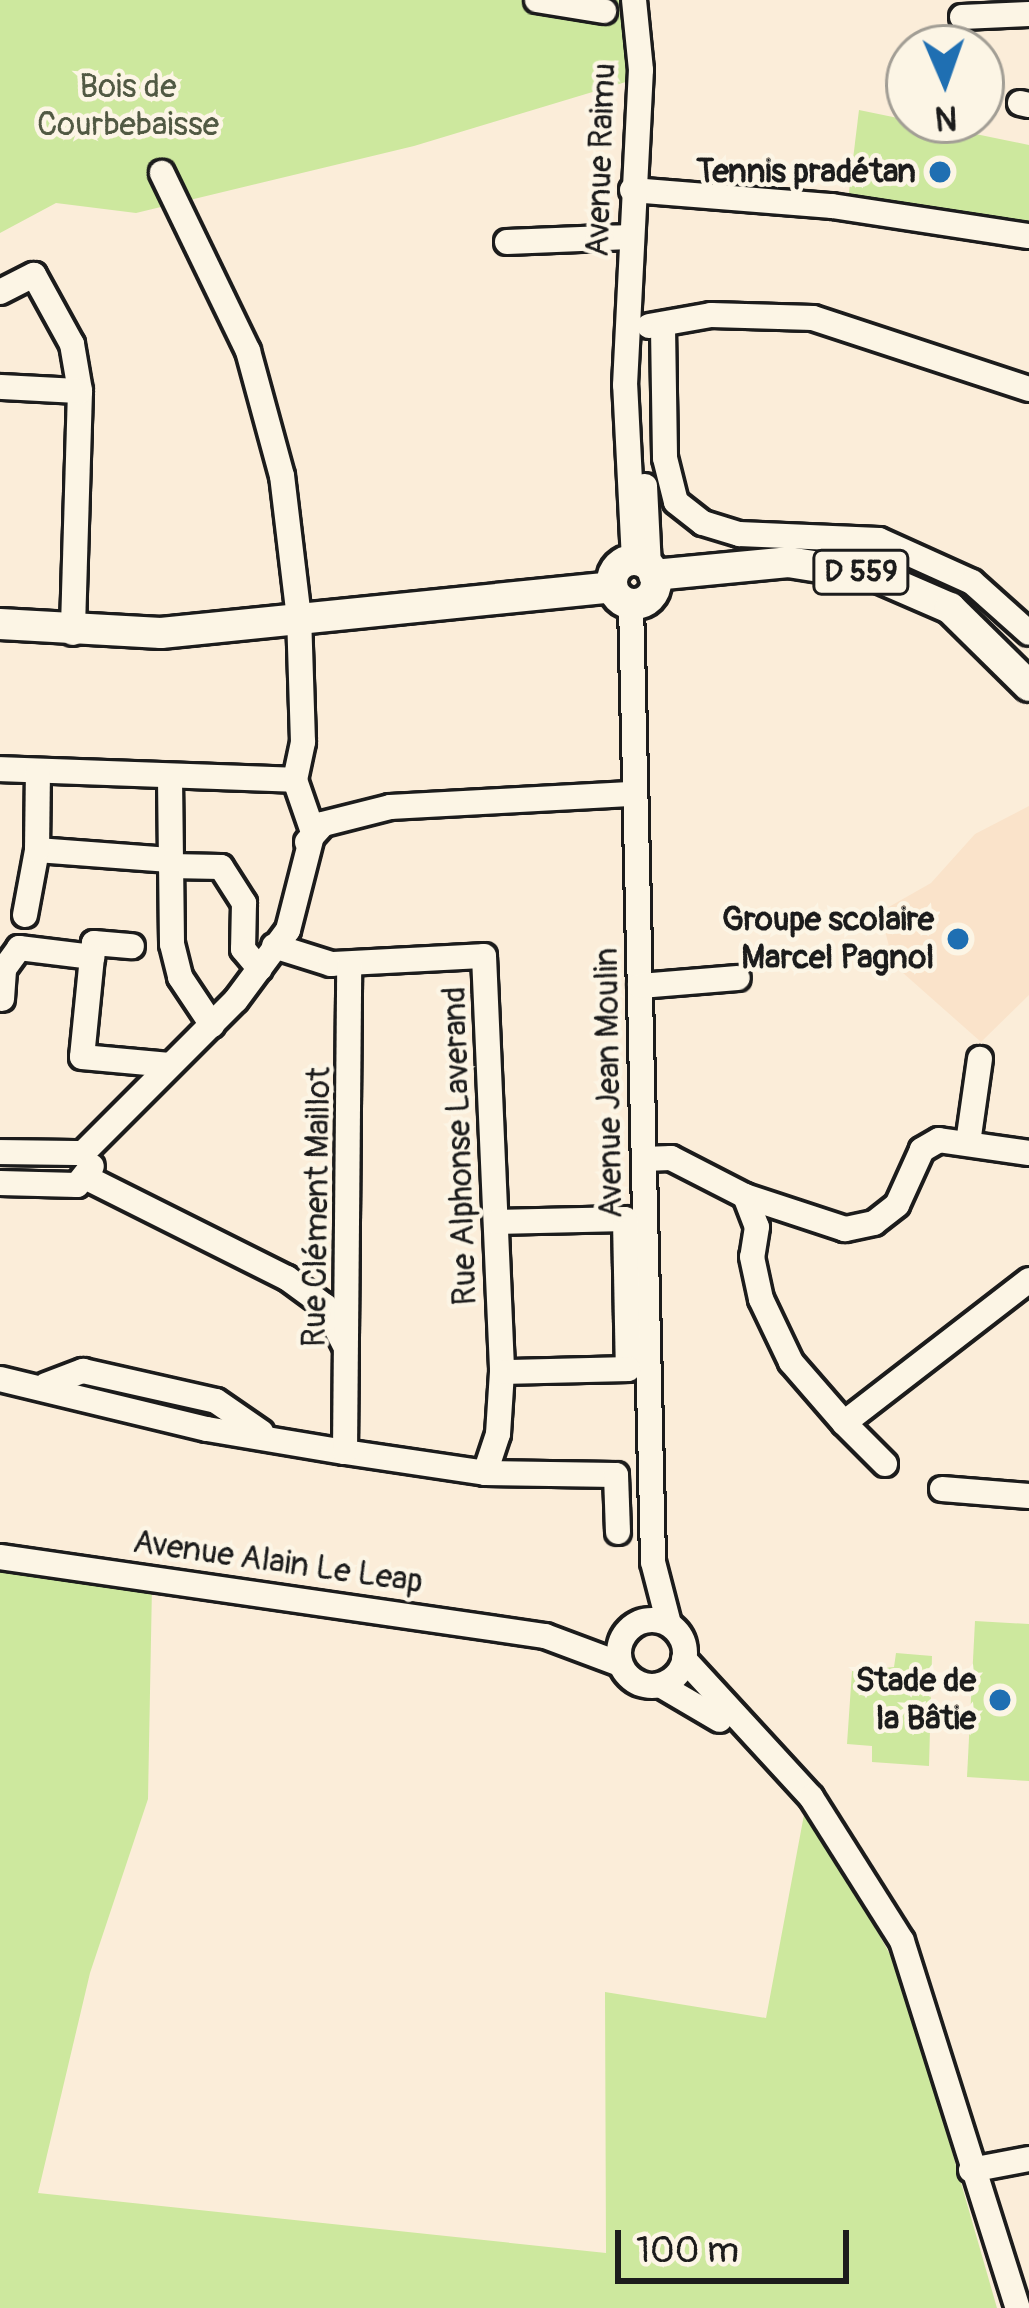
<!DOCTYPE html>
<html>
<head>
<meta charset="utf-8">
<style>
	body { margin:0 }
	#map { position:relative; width:1029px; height:2308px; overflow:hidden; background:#fbedd9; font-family:Pangolin,sans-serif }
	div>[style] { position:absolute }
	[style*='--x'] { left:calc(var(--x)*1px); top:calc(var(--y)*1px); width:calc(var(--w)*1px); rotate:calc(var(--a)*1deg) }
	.built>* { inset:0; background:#fae3ca }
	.green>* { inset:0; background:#cde89e }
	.roads { filter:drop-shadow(3px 0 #1c1c1c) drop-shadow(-3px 0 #1c1c1c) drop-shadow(0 3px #1c1c1c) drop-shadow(0 -3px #1c1c1c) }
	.minor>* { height:24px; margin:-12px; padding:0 12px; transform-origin:12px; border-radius:12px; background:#fcf5e5 }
	.minor>.ring { margin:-12px; padding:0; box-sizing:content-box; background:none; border:24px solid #fcf5e5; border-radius:50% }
	.major>* { height:30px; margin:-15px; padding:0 15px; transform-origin:15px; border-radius:15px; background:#fcf5e5 }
	.major>.ring { margin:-15px; padding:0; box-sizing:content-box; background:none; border:30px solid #fcf5e5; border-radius:50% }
	.dots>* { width:33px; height:33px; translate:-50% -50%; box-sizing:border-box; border:6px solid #fcf5e5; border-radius:50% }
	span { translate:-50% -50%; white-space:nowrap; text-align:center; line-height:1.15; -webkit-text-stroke:9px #fcf5e5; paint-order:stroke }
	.shield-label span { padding:3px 9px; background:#fcf5e5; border:3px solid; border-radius:9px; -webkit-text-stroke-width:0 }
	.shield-label { font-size:30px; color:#1c1c1c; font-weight:700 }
	.park-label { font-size:33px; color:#515943 }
	.street-label { font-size:33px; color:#1c1c1c }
	.poi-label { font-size:33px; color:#1c1c1c; font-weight:700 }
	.right { translate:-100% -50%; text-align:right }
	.north { position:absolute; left:885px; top:24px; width:120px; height:120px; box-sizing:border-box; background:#fcf5e5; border:3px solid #a29e95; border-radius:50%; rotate:178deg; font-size:33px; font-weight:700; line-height:48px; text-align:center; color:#1c1c1c }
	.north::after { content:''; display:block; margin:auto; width:42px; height:54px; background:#1f6fb2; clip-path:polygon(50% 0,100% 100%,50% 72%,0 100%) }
	.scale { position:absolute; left:615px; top:2230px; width:234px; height:54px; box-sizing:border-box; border:6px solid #1c1c1c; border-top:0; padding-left:15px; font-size:36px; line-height:42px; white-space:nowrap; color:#1c1c1c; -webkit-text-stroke:9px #fcf5e5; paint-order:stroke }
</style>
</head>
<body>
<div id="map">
	<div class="built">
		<div style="clip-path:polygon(1029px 806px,1029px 995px,981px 1042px,894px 965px,880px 912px,931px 883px,975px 834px)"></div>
	</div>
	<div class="green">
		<div style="clip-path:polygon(0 0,628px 0,629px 81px,414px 146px,136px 213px,56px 203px,0 233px)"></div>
		<div style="clip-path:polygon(859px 110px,1029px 145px,1029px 235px,848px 200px)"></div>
		<div style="clip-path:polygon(0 1565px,152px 1586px,148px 1799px,90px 1973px,38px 2193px,606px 2253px,605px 1992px,766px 2018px,806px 1804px,901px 1974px,997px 2308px,0 2308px)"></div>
		<div style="clip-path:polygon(975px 1621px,1029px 1624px,1029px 1781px,967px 1777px)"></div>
		<div style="clip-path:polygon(896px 1653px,932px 1656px,929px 1766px,872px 1762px,872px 1746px,847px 1744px,852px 1671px,894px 1667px)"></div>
	</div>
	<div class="roads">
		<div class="minor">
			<div style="--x:537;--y:0;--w:68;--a:9.3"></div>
			<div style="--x:962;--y:17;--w:67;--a:-2.6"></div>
			<div style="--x:1020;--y:103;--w:9;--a:13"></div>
			<div style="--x:632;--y:190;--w:201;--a:4.6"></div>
			<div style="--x:832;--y:206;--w:199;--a:8.7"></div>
			<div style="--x:507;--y:242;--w:123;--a:-2.3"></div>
			<div style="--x:0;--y:292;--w:38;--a:-27"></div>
			<div style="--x:34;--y:275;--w:79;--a:61.2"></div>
			<div style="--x:72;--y:344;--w:48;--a:80.3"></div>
			<div style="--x:80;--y:391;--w:242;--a:91.7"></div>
			<div style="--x:649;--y:326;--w:63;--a:-10.1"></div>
			<div style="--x:711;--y:315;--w:102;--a:1.7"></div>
			<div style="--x:813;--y:318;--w:227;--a:18.2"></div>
			<div style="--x:663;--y:328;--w:130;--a:89.1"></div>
			<div style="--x:665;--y:458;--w:45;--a:76"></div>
			<div style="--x:676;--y:502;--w:34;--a:38"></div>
			<div style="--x:703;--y:523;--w:38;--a:17"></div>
			<div style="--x:739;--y:534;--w:140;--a:2.5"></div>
			<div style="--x:879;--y:540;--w:102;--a:24.3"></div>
			<div style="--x:972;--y:582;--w:76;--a:41.8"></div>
			<div style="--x:0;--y:387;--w:80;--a:2.9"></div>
			<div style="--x:645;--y:486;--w:81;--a:87.2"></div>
			<div style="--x:634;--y:560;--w:175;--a:-92.9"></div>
			<div style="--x:625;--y:385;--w:315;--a:-87.1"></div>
			<div style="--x:641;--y:70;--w:70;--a:-95.7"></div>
			<div style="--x:631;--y:604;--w:958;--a:88.68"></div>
			<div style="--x:653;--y:1562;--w:64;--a:75.5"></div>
			<div style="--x:0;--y:769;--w:295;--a:2.1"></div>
			<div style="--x:170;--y:779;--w:165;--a:89.3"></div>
			<div style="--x:172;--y:944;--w:34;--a:76"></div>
			<div style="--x:180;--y:977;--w:58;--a:56.3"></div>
			<div style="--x:307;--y:842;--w:24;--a:-48"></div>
			<div style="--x:323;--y:824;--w:69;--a:-14.2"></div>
			<div style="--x:390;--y:807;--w:240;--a:-3.1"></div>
			<div style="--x:37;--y:850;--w:133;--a:4.3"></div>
			<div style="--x:170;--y:866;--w:51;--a:1.1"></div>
			<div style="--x:221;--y:867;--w:43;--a:57.4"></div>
			<div style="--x:244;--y:903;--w:46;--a:91.2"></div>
			<div style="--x:243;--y:949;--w:26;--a:50"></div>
			<div style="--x:25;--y:915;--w:66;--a:-79.5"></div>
			<div style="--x:37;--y:850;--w:77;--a:-89.3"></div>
			<div style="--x:274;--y:946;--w:60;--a:17.5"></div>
			<div style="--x:331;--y:964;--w:153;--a:-3"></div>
			<div style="--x:484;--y:956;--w:416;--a:87.5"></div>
			<div style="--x:502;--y:1372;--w:62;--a:93.7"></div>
			<div style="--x:498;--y:1434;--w:41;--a:108.4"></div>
			<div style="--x:92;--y:957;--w:14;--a:-82"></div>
			<div style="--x:94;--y:943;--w:38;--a:5"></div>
			<div style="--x:640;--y:986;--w:98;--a:-4.7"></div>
			<div style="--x:2;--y:999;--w:30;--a:-86"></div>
			<div style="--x:4;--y:969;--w:26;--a:-54"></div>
			<div style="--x:19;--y:948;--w:74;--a:7"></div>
			<div style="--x:92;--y:957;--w:100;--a:95.7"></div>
			<div style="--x:82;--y:1057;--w:88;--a:5.2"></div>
			<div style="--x:968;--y:1143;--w:85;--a:-81.9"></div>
			<div style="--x:0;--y:1152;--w:83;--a:0.7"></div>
			<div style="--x:83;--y:1153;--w:216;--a:-45"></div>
			<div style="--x:236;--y:1000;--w:87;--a:-53.4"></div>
			<div style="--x:288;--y:930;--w:101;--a:-75.7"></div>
			<div style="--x:313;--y:832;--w:55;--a:-109.1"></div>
			<div style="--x:295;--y:780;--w:39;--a:-78"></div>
			<div style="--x:303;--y:742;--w:124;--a:-91.8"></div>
			<div style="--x:299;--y:618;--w:143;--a:-96.8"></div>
			<div style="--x:282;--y:476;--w:130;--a:-105.2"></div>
			<div style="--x:248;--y:351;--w:198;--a:-115.8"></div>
			<div style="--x:1029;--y:1153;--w:91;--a:-171.8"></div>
			<div style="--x:939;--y:1140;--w:20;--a:150"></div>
			<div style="--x:922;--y:1150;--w:60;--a:114.4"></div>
			<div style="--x:897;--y:1205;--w:29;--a:142"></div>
			<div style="--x:874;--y:1223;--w:30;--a:168"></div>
			<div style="--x:845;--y:1229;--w:105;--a:-161.7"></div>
			<div style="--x:745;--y:1196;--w:33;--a:69"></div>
			<div style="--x:757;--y:1227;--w:30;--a:99"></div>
			<div style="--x:752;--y:1257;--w:43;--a:77.9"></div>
			<div style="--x:761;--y:1299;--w:70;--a:64.5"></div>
			<div style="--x:791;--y:1362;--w:81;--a:49"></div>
			<div style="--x:844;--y:1423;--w:234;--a:-37.7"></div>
			<div style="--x:644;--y:1159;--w:27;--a:-2"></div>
			<div style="--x:671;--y:1158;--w:83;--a:27.2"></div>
			<div style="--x:89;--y:1179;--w:221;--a:26.6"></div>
			<div style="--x:287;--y:1278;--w:47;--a:36.4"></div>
			<div style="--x:325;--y:1306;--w:42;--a:63.4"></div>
			<div style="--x:0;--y:1183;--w:77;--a:1.5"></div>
			<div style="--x:77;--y:1185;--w:24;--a:-52"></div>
			<div style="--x:496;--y:1222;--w:129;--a:-1.3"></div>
			<div style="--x:625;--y:1219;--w:150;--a:88.9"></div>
			<div style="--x:628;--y:1369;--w:126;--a:178.6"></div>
			<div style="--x:0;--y:1379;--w:213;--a:13.6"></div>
			<div style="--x:207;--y:1429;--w:140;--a:9.5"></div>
			<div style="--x:345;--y:1452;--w:142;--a:8.5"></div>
			<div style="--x:485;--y:1473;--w:131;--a:0.9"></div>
			<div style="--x:616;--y:1475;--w:57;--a:88"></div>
			<div style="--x:46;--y:1385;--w:40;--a:-21"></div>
			<div style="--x:83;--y:1371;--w:136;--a:12.7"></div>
			<div style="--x:216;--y:1401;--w:55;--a:34.6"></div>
			<div style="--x:844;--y:1423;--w:58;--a:45"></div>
			<div style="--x:345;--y:1452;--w:488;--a:-89.5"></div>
			<div style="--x:942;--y:1489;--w:87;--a:4.6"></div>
			<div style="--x:0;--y:1557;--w:551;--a:8.25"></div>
			<div style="--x:545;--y:1636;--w:80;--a:20.5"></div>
			<div class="ring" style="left:619px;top:1620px;width:42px;height:42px"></div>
			<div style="--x:684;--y:1659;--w:188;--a:47.4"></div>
			<div style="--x:811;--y:1797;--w:170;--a:57.7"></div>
			<div style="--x:902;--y:1941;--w:385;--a:72.5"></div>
			<div style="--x:660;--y:1685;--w:69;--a:30.3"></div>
			<div style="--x:971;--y:2170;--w:59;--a:-10.7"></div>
		</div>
		<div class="major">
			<div class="ring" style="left:612px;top:560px;width:14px;height:14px"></div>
			<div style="--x:654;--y:575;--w:135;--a:-5.5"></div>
			<div style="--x:788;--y:562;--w:89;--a:9"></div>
			<div style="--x:876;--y:576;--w:81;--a:23.4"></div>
			<div style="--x:950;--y:608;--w:111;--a:44.6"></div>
			<div style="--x:0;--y:624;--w:161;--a:3.2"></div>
			<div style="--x:161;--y:633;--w:453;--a:-5.8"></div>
		</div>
	</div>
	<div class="dots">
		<div style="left:940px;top:172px;background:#1f6fb2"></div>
		<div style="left:958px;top:939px;background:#1f6fb2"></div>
		<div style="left:1000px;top:1700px;background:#1f6fb2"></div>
	</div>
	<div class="shield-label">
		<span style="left:861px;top:572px">D 559</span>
	</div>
	<div class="park-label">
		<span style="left:128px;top:106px">Bois de<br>Courbebaisse</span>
	</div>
	<div class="street-label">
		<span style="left:601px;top:160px;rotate:-88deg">Avenue Raimu</span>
		<span style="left:609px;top:1083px;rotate:-91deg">Avenue Jean Moulin</span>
		<span style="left:460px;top:1146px;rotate:-92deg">Rue Alphonse Laverand</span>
		<span style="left:317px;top:1207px;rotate:-89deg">Rue Clément Maillot</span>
		<span style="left:278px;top:1562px;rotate:8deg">Avenue Alain Le Leap</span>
	</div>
	<div class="poi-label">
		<span class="right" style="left:916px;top:172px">Tennis pradétan</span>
		<span class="right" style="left:934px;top:939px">Groupe scolaire<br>Marcel Pagnol</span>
		<span class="right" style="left:976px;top:1700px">Stade de<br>la Bâtie</span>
	</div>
	<div class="north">N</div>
	<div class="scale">100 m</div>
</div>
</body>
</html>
